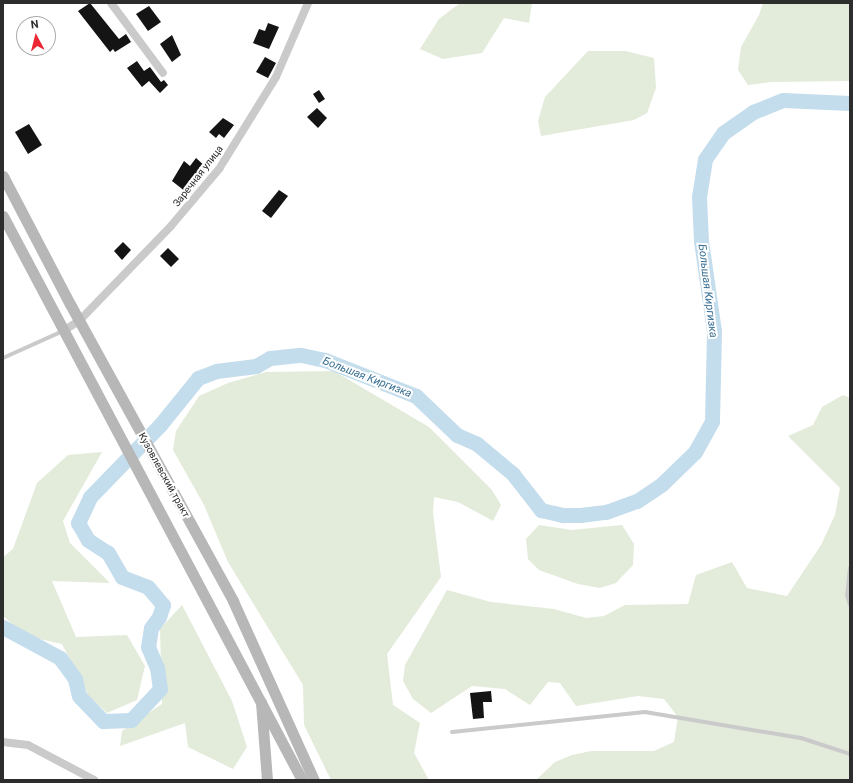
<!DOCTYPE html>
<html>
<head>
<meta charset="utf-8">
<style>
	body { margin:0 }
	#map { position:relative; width:853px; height:783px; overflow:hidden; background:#fff; font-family:Roboto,sans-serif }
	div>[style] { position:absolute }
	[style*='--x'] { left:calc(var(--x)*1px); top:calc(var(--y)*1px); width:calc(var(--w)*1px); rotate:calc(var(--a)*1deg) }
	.green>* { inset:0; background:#e3ebda }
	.river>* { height:15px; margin:-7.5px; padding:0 7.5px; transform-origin:7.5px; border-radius:7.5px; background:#c4dded }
	.building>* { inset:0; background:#141414 }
	.lane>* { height:4px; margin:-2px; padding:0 2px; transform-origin:2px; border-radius:2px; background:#cacaca }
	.street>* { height:8px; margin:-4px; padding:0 4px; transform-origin:4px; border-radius:4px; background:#cacaca }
	.secondary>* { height:11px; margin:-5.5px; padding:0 5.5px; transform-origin:5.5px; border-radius:5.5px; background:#b7b7b7 }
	span { translate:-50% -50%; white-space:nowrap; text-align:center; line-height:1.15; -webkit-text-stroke:4px #fff; paint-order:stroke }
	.street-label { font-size:10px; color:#2d2d2d }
	.water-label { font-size:11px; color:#386f92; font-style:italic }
	.frame { position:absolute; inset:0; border:4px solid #2d2d2d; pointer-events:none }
	.north { position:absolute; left:16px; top:16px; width:40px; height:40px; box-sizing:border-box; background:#fff; border:1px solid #ababab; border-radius:50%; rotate:353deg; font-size:11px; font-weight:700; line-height:16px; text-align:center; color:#2d2d2d }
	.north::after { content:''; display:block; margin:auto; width:14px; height:18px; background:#ed2634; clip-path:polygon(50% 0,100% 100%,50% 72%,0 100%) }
</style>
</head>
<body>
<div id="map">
	<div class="green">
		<div style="clip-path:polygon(460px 3px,532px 3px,529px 23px,504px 18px,482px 53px,443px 59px,420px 49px,439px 19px)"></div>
		<div style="clip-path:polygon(763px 3px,850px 3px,850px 81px,771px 82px,748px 85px,738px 70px,741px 47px,759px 15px)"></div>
		<div style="clip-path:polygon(588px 51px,625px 51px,654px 58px,656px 88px,647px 113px,634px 120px,541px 136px,538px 121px,545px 97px)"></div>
		<div style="clip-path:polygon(334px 371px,429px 427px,492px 490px,501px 505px,493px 521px,458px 502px,434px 497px,433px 513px,441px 577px,387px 654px,393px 705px,420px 723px,414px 753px,429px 780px,331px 780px,304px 725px,303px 685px,228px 562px,204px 505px,173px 450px,176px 431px,199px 396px,228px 383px,266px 372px)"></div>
		<div style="clip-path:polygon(843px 395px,850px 398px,850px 780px,536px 780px,555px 762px,572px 755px,591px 751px,654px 751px,674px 742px,678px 717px,664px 699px,638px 696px,576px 706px,560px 683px,548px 682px,530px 705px,505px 689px,472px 686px,431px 713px,413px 699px,403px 681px,405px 665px,447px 590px,491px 602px,554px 609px,586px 618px,604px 616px,625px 605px,688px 604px,696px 575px,732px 562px,747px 588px,787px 596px,821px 545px,835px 515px,840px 488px,788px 436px,813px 425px,822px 407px)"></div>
		<div style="clip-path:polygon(102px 452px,63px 521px,70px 543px,110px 583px,52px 581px,76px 637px,127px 635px,145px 666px,137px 700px,107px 713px,88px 695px,62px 644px,26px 636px,3px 616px,3px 557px,13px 549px,37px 483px,68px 455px)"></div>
		<div style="clip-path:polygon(539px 525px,572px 530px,622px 525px,634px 544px,633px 565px,616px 583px,600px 588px,578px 584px,539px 570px,528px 559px,526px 539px)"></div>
		<div style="clip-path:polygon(182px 605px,232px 701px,247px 747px,233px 769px,188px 747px,185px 723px,120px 746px,122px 731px,162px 704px,160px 629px)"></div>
	</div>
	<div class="river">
		<div style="--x:3;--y:627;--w:65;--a:28.5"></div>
		<div style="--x:60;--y:658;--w:26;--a:54"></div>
		<div style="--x:75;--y:679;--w:17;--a:77"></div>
		<div style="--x:79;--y:696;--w:35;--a:46"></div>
		<div style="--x:103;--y:721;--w:28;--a:-2"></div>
		<div style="--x:131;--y:720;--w:42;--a:-46.9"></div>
		<div style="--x:160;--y:689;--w:21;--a:-98"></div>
		<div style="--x:157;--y:668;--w:23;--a:-113"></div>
		<div style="--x:148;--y:647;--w:19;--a:-81"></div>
		<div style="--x:151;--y:628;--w:14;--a:-54"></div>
		<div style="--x:159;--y:617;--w:13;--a:-72"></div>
		<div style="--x:163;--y:605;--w:23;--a:-130"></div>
		<div style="--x:148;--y:587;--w:28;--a:-159"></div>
		<div style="--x:122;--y:577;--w:28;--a:-120"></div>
		<div style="--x:108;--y:553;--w:24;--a:-147"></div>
		<div style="--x:88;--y:540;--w:20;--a:-120"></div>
		<div style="--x:78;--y:523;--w:29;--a:-65"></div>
		<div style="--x:90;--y:497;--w:100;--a:-45.8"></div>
		<div style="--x:160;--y:425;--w:60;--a:-51"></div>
		<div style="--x:198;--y:378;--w:19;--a:-21"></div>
		<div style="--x:216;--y:371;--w:40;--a:-7.1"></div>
		<div style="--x:256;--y:366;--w:16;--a:-30"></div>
		<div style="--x:270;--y:358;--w:31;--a:-6"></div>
		<div style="--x:301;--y:355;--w:25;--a:12"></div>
		<div style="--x:325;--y:360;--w:98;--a:21.6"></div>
		<div style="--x:416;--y:396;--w:57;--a:43.6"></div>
		<div style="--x:457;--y:435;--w:22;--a:24"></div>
		<div style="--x:477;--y:444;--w:47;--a:39.8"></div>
		<div style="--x:513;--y:474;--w:46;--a:52.1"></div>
		<div style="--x:541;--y:510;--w:23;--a:13"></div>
		<div style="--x:563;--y:515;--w:17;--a:0"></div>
		<div style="--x:580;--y:515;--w:26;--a:-7"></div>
		<div style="--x:606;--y:512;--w:33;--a:-20"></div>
		<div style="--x:637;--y:501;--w:30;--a:-34"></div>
		<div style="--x:662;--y:484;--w:46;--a:-44.1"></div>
		<div style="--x:695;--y:452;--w:35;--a:-61"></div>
		<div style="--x:712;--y:421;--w:90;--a:-88.7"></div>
		<div style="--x:714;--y:331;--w:91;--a:-98.2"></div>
		<div style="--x:701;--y:241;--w:44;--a:-92.6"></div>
		<div style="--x:699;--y:197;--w:38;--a:-81"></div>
		<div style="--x:705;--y:159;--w:32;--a:-55"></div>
		<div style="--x:723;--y:133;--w:37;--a:-35"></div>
		<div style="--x:753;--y:112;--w:32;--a:-22"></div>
		<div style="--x:783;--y:100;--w:67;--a:2.6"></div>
	</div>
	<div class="building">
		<div style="clip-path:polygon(90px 3px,119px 39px,126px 34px,131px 42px,115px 52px,113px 49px,110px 52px,78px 11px)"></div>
		<div style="clip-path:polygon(149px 6px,161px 22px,148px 31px,136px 14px)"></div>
		<div style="clip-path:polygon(268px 23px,279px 27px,269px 49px,253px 43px,259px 29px,265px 31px)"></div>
		<div style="clip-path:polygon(172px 35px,181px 55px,172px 62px,160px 44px)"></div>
		<div style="clip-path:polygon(265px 57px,276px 63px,268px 78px,256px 72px)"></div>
		<div style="clip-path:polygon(137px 61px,144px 71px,150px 67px,161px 82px,164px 80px,168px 85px,160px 93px,149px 81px,142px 87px,127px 68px)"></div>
		<div style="clip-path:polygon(319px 90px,325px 99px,319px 103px,313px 94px)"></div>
		<div style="clip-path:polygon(317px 108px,327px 118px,318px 128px,307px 117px)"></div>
		<div style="clip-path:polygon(223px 118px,234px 125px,224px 138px,219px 134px,216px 138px,209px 132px)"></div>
		<div style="clip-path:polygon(29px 124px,42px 145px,28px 154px,15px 132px)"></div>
		<div style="clip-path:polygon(196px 158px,206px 167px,186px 192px,172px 181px,184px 161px,190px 166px)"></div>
		<div style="clip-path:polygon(279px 190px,288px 196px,271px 218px,262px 211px)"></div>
		<div style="clip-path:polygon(123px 242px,131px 250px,122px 260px,114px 251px)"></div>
		<div style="clip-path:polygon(168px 248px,179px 259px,171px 267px,160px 256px)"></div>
		<div style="clip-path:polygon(491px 691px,492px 702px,483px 702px,484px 718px,473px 719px,470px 693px)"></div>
	</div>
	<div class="lane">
		<div style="--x:3;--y:358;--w:66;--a:-24.2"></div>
		<div style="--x:850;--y:568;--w:27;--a:96"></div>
		<div style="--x:847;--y:595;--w:10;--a:73"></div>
		<div style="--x:452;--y:732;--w:194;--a:-5.9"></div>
		<div style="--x:645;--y:712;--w:158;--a:9.5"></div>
		<div style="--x:801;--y:738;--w:52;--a:18.1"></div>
	</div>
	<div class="street">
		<div style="--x:111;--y:3;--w:87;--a:53.4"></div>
		<div style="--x:63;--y:331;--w:19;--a:-32"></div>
		<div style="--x:79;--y:321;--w:132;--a:-45.9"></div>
		<div style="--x:171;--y:226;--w:75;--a:-49.9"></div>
		<div style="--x:219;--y:169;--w:108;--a:-58.2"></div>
		<div style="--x:276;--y:77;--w:81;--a:-66.6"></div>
		<div style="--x:3;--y:742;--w:25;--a:7"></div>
		<div style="--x:28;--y:745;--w:75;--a:27.9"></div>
	</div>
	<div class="secondary">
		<div style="--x:3;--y:176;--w:144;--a:62.4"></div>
		<div style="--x:70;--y:304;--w:339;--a:61.2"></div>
		<div style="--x:233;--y:601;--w:196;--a:65.7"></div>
		<div style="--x:3;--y:216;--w:638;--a:62.07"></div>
		<div style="--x:261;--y:702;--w:78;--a:85.6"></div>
	</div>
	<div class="street-label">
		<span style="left:198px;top:176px;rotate:-52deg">Заречная улица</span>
		<span style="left:164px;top:475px;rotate:61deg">Кузовлевский тракт</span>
	</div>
	<div class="water-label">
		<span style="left:707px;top:291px;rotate:83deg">Большая Киргизка</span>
		<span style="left:367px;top:378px;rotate:21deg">Большая Киргизка</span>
	</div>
	<div class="frame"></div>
	<div class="north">N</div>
</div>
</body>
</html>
